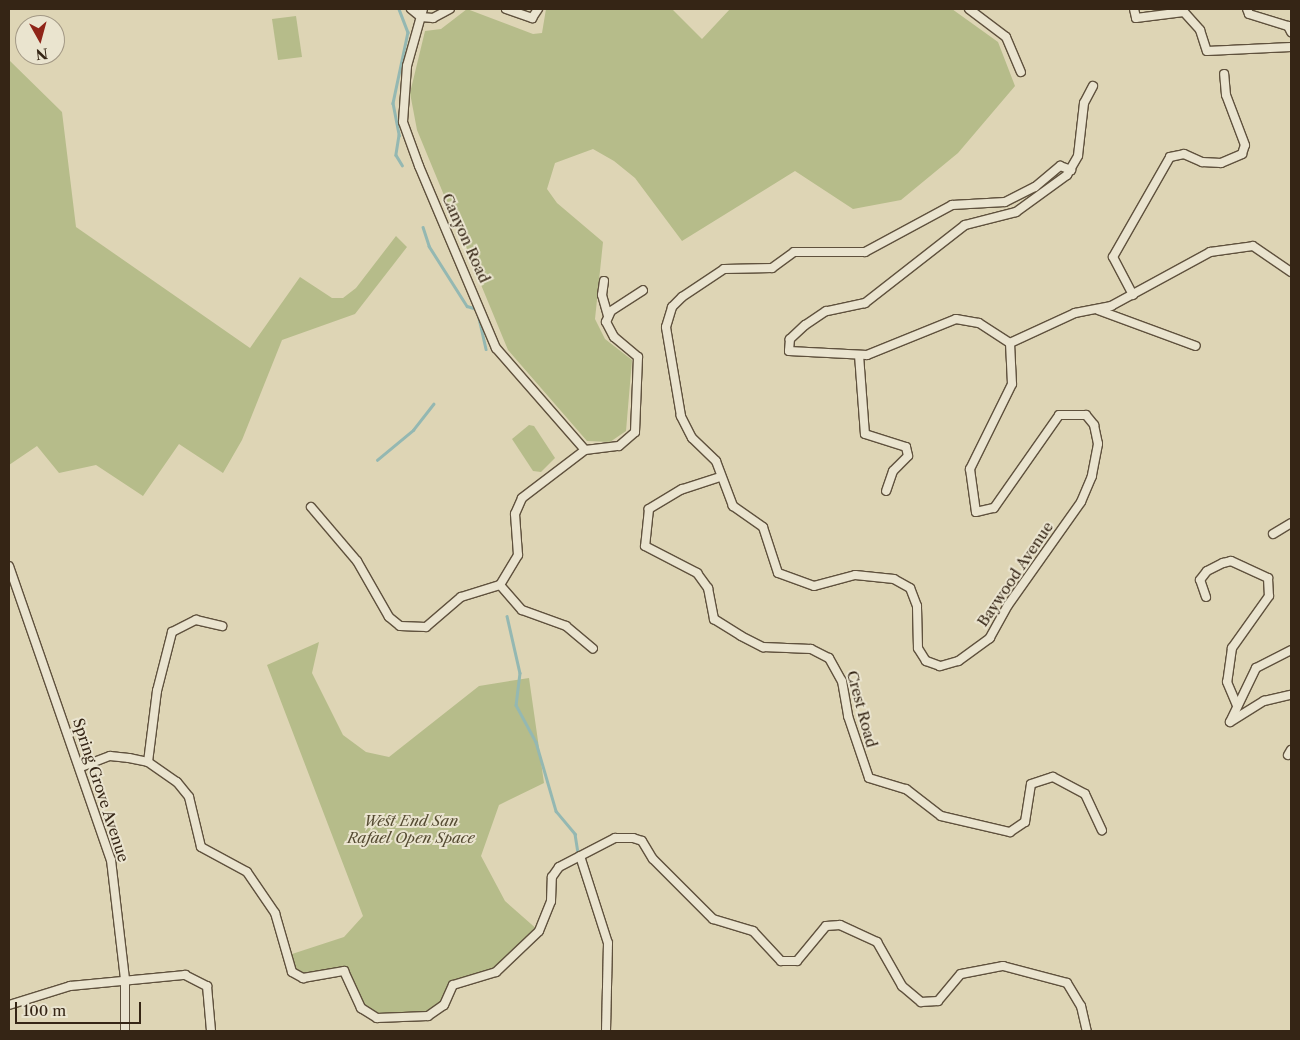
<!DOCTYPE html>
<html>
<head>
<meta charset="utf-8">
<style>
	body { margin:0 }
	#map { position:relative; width:1300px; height:1040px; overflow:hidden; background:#ded5b5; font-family:"Libre Caslon Text",serif }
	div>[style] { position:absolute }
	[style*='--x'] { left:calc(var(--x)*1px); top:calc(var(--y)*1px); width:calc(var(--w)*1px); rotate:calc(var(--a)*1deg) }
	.green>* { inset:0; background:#b6bc8a }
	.stream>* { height:2.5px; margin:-1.25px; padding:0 1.25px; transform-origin:1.25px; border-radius:1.25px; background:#94b8b2 }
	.roads { filter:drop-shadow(1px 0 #5f513d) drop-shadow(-1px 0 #5f513d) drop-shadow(0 1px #5f513d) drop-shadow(0 -1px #5f513d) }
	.street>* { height:8px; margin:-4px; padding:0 4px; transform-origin:4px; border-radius:4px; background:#eae4cf }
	span { translate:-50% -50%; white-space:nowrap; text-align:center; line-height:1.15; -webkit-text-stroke:4px #eae4cf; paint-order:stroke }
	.street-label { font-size:15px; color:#352515 }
	.park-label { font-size:15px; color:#554b32; font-style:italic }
	.frame { position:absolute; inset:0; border:10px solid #352515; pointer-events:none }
	.north { position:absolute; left:15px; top:15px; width:50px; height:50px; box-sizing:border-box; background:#eae4cf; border:1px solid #a29885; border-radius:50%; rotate:173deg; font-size:14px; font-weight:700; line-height:20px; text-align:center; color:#352515 }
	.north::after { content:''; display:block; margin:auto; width:18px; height:22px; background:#8f2418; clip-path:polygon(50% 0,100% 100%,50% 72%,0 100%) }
	.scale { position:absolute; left:15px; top:1002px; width:126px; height:22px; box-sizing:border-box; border:2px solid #352515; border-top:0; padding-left:6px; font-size:15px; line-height:18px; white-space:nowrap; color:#352515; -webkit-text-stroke:4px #eae4cf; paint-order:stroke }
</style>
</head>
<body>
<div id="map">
	<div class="green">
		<div style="clip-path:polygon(467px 9px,533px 34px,542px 33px,546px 9px,672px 9px,702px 39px,730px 9px,952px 9px,998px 42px,1015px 86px,958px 153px,901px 200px,853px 209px,795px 171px,682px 241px,635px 178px,614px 161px,593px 149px,555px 163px,547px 189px,557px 203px,603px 242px,595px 319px,605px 339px,632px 360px,626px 431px,610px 442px,587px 441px,508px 350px,417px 130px,410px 93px,425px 31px,441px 29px)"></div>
		<div style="clip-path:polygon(296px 16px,302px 57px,278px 60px,272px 19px)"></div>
		<div style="clip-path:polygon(9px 60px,62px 112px,76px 227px,250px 348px,300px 277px,332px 298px,343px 298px,356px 288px,396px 236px,407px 247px,355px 314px,282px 340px,242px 440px,223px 473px,179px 444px,143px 496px,96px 465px,59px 473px,37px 446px,9px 465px)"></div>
		<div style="clip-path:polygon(529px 425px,534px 426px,555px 458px,541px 472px,533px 471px,512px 439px)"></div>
		<div style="clip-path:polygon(319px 642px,312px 673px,343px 735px,366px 752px,389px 757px,479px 686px,529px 678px,544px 783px,499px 805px,481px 856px,505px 901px,539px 931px,489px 977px,459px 981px,444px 1005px,413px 1019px,367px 1014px,349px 975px,297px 977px,292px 954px,344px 937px,363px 916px,267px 665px)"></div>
	</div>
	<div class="stream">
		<div style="--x:399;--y:9;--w:25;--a:69"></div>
		<div style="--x:408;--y:32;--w:73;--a:101.9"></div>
		<div style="--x:393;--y:103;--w:33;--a:79"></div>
		<div style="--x:399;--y:135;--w:20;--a:99"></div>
		<div style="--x:396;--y:155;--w:12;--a:59"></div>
		<div style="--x:423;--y:227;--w:20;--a:72"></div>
		<div style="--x:429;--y:246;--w:71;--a:57.7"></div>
		<div style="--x:467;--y:306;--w:10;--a:17"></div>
		<div style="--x:477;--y:309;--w:41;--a:77.3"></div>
		<div style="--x:377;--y:460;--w:47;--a:-39.8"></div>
		<div style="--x:413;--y:430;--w:33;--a:-52"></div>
		<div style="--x:507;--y:616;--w:58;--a:77.2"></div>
		<div style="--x:520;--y:673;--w:32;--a:97"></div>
		<div style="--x:516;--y:705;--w:42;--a:61.6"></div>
		<div style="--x:536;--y:742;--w:72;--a:73.8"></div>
		<div style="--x:556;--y:811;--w:30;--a:50"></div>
		<div style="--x:575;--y:834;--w:20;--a:81"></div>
	</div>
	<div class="roads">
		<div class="street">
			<div style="--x:411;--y:9;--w:13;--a:39"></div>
			<div style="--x:421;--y:17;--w:12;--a:5"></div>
			<div style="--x:433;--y:18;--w:19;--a:-28"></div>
			<div style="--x:423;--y:9;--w:59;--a:105.7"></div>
			<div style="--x:407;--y:66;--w:56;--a:94.1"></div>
			<div style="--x:403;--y:122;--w:47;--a:70"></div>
			<div style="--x:419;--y:166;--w:198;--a:67.1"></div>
			<div style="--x:496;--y:348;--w:135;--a:48.9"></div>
			<div style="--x:506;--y:9;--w:28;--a:19"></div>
			<div style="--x:532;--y:18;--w:11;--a:-56"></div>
			<div style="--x:969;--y:9;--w:46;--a:37.1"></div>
			<div style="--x:1006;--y:37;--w:38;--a:67"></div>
			<div style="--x:1134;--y:9;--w:9;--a:77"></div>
			<div style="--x:1136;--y:18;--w:48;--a:-7.1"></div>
			<div style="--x:1184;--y:12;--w:24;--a:48"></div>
			<div style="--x:1200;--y:30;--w:22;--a:72"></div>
			<div style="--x:1207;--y:51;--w:84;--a:-2.7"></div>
			<div style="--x:1247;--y:9;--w:5;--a:68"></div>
			<div style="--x:1249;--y:14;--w:41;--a:17.1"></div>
			<div style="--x:1288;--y:26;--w:7;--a:63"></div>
			<div style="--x:1093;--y:86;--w:19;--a:118"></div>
			<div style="--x:1084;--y:103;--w:53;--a:96.5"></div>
			<div style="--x:1078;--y:156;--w:22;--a:120"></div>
			<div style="--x:1067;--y:175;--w:63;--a:144"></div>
			<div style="--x:1016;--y:212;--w:53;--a:165.7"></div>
			<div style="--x:965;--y:225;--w:127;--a:142"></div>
			<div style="--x:865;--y:303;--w:40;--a:168"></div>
			<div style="--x:826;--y:311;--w:25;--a:146"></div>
			<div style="--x:805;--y:325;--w:21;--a:137"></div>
			<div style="--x:790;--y:339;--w:12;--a:95"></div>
			<div style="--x:789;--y:351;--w:78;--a:2.9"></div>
			<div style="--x:867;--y:355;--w:96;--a:-22"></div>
			<div style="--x:956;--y:319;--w:23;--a:10"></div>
			<div style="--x:979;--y:323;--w:37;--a:33"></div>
			<div style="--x:1010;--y:343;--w:72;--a:-24.8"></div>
			<div style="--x:1075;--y:313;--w:37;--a:-11"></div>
			<div style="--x:1111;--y:306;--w:113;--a:-28.6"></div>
			<div style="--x:1210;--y:252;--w:43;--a:-7.9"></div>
			<div style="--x:1253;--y:246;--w:46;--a:34.4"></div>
			<div style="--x:604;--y:281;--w:14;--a:98"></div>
			<div style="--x:602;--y:295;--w:22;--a:74"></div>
			<div style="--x:1133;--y:295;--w:43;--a:-117.8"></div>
			<div style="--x:1113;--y:257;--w:115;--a:-60.3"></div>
			<div style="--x:1170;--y:157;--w:14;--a:-12"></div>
			<div style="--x:1184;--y:154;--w:20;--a:24"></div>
			<div style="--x:1202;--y:162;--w:19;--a:3"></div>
			<div style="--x:1221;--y:163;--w:23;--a:-23"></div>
			<div style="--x:1242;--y:154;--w:9;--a:-72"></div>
			<div style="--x:1245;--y:145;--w:53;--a:-110.8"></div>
			<div style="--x:1226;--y:95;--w:21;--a:-95"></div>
			<div style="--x:1098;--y:310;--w:104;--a:20.2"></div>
			<div style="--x:1010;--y:343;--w:41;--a:87.2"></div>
			<div style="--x:1012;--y:384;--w:95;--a:116.3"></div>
			<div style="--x:970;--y:469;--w:43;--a:82.1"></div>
			<div style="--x:976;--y:512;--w:18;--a:-13"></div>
			<div style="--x:994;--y:508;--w:113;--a:-55"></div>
			<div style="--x:1059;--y:415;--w:27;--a:0"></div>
			<div style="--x:1086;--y:415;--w:13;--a:51"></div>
			<div style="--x:1094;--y:425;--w:19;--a:78"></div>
			<div style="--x:1098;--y:444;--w:33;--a:101"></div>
			<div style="--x:1092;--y:476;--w:28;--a:113"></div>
			<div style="--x:1081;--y:502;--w:126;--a:125.3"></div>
			<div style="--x:1008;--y:605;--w:38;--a:119"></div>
			<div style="--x:990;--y:638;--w:39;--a:144"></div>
			<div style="--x:958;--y:661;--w:19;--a:164"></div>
			<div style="--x:940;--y:666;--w:15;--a:-160"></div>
			<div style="--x:926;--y:661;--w:15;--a:-122"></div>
			<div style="--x:918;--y:648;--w:42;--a:-91.4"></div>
			<div style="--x:917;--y:606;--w:19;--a:-111"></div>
			<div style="--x:910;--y:588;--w:18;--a:-151"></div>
			<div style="--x:894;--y:579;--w:39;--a:-174"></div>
			<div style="--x:855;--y:575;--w:42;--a:165"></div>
			<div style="--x:814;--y:586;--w:38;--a:-160"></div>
			<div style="--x:778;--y:573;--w:48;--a:-108.1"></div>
			<div style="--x:763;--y:527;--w:37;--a:-145"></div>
			<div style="--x:733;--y:506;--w:48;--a:-110.7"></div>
			<div style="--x:716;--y:461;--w:33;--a:-136"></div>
			<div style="--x:692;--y:438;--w:25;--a:-117"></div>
			<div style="--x:681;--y:416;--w:90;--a:-99.6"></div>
			<div style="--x:666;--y:327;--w:21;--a:-73"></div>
			<div style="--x:672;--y:307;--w:14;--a:-45"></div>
			<div style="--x:682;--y:297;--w:50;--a:-33.7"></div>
			<div style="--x:724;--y:269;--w:48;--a:-1.2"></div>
			<div style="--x:772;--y:268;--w:27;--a:-36"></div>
			<div style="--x:794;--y:252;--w:71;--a:0"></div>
			<div style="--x:865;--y:252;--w:99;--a:-28.4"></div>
			<div style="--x:952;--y:205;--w:53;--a:-3.2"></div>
			<div style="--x:1005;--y:202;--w:34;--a:-27"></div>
			<div style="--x:1035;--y:187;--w:33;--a:-40"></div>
			<div style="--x:1060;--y:166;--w:12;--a:20"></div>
			<div style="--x:859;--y:355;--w:79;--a:85.7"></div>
			<div style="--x:865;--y:434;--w:43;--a:17.6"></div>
			<div style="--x:906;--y:447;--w:9;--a:77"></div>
			<div style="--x:908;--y:456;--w:21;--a:135"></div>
			<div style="--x:893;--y:471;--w:21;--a:109"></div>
			<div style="--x:720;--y:477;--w:40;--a:162"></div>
			<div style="--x:682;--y:489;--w:39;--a:149"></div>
			<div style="--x:649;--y:509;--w:37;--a:96"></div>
			<div style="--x:645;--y:546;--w:59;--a:27.4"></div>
			<div style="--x:697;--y:573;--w:19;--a:54"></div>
			<div style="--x:708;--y:588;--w:32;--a:79"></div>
			<div style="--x:714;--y:619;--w:32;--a:32"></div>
			<div style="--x:741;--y:636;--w:25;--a:27"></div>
			<div style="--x:763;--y:647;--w:48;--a:2.4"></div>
			<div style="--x:811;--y:649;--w:20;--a:27"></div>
			<div style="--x:829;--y:658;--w:26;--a:61"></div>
			<div style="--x:842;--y:681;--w:36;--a:80"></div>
			<div style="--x:848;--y:716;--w:65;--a:71.3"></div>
			<div style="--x:869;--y:778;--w:39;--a:17"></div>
			<div style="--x:906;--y:789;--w:44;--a:37.6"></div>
			<div style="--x:941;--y:816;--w:71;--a:13.1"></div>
			<div style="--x:1010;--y:832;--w:18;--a:-34"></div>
			<div style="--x:1025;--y:822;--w:38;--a:-81"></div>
			<div style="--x:1031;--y:784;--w:23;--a:-18"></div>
			<div style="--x:1053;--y:777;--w:36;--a:28"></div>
			<div style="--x:1085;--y:794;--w:40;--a:65"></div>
			<div style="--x:311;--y:507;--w:71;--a:49.6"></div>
			<div style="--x:357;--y:561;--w:64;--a:60.3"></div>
			<div style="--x:389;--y:617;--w:14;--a:39"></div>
			<div style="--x:400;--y:626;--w:26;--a:2"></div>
			<div style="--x:426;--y:627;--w:46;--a:-40.6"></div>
			<div style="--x:461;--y:597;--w:41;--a:-17.1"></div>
			<div style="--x:500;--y:585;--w:35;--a:-59"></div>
			<div style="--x:518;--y:555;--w:41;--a:-94.2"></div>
			<div style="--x:515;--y:514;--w:17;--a:-66"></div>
			<div style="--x:522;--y:498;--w:79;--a:-37.3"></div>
			<div style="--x:585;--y:450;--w:34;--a:-7"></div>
			<div style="--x:619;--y:446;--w:21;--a:-41"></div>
			<div style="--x:635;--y:432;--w:75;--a:-87.7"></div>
			<div style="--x:638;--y:357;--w:31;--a:-140"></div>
			<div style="--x:614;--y:337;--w:17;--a:-118"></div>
			<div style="--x:606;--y:322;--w:12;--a:-66"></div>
			<div style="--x:611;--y:311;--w:38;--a:-33"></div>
			<div style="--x:1273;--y:534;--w:21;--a:-31"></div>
			<div style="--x:9;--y:566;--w:311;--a:70.9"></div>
			<div style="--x:111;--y:860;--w:120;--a:83.3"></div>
			<div style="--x:125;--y:979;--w:52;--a:90"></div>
			<div style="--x:500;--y:585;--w:33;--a:49"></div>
			<div style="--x:522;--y:610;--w:47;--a:20"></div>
			<div style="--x:566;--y:626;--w:35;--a:40"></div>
			<div style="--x:1206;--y:597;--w:18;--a:-109"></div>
			<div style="--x:1200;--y:580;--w:11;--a:-52"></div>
			<div style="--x:1207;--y:571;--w:18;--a:-27"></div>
			<div style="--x:1223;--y:563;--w:8;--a:-14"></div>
			<div style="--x:1231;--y:561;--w:41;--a:24.7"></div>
			<div style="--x:1268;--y:578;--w:18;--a:87"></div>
			<div style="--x:1269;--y:596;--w:64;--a:125.4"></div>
			<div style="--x:1232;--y:648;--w:34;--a:98"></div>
			<div style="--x:1227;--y:682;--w:26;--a:67"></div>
			<div style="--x:1230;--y:722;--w:60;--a:-64.3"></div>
			<div style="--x:1256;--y:668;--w:39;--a:-27"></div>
			<div style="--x:1230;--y:722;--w:40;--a:-32"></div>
			<div style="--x:1264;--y:701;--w:28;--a:-13"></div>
			<div style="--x:1288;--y:755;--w:6;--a:-59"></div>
			<div style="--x:148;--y:762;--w:72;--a:-82.8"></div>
			<div style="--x:157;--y:691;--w:61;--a:-75.7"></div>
			<div style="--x:172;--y:632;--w:27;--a:-27"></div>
			<div style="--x:196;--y:620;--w:27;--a:13"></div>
			<div style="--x:81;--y:767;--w:31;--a:-21"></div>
			<div style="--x:110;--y:756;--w:19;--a:6"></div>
			<div style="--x:129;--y:758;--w:19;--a:12"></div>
			<div style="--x:148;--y:762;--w:35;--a:35"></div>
			<div style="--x:177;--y:782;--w:19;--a:51"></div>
			<div style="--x:189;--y:797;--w:51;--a:76.5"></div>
			<div style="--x:201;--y:847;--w:52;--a:28.5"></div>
			<div style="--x:247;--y:872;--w:50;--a:55.7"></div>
			<div style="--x:275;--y:913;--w:61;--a:73.9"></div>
			<div style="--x:292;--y:972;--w:13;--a:29"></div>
			<div style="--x:303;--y:978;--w:42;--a:-9.7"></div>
			<div style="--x:344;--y:971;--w:41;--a:65.3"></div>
			<div style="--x:361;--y:1008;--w:19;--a:32"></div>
			<div style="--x:377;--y:1018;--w:51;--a:-2.2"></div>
			<div style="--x:428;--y:1016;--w:19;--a:-35"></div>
			<div style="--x:444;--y:1005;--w:22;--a:-66"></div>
			<div style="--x:453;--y:985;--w:45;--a:-16.8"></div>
			<div style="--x:496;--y:972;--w:59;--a:-43.6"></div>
			<div style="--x:539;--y:931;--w:32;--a:-68"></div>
			<div style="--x:551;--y:901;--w:24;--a:-88"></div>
			<div style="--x:552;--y:877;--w:12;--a:-55"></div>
			<div style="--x:559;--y:867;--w:63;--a:-27.4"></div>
			<div style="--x:615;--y:838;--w:18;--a:0"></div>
			<div style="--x:633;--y:838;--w:9;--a:18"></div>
			<div style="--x:642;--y:841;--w:21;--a:59"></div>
			<div style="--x:653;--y:859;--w:85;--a:45"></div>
			<div style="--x:713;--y:919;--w:42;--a:16.7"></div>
			<div style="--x:753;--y:931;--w:41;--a:47"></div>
			<div style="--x:781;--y:961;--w:16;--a:0"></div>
			<div style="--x:797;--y:961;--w:45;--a:-50.4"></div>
			<div style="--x:826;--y:926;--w:14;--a:-4"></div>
			<div style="--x:840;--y:925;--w:41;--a:24.7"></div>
			<div style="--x:877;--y:942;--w:51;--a:60.4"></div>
			<div style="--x:902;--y:986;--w:25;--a:40"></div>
			<div style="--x:921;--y:1002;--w:17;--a:-3"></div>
			<div style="--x:938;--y:1001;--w:35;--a:-50"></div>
			<div style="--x:961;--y:974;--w:43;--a:-10.8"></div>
			<div style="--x:1003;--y:966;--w:66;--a:14.9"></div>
			<div style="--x:1067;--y:983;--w:27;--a:59"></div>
			<div style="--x:1081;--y:1006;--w:26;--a:77"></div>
			<div style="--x:580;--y:856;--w:91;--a:72.2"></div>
			<div style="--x:608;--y:943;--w:88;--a:91.3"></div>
			<div style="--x:9;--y:1005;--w:64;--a:-17.3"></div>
			<div style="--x:70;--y:986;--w:116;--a:-5.5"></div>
			<div style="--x:185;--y:975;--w:25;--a:27"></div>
			<div style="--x:207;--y:986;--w:45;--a:84.9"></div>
		</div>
	</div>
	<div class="street-label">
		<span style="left:466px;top:238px;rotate:66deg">Canyon Road</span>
		<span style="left:1015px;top:574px;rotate:-56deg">Baywood Avenue</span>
		<span style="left:862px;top:709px;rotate:75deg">Crest Road</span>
		<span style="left:101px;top:790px;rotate:72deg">Spring Grove Avenue</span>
	</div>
	<div class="park-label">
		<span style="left:411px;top:829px">West End San<br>Rafael Open Space</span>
	</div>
	<div class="frame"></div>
	<div class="north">N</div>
	<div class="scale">100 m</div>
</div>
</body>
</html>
